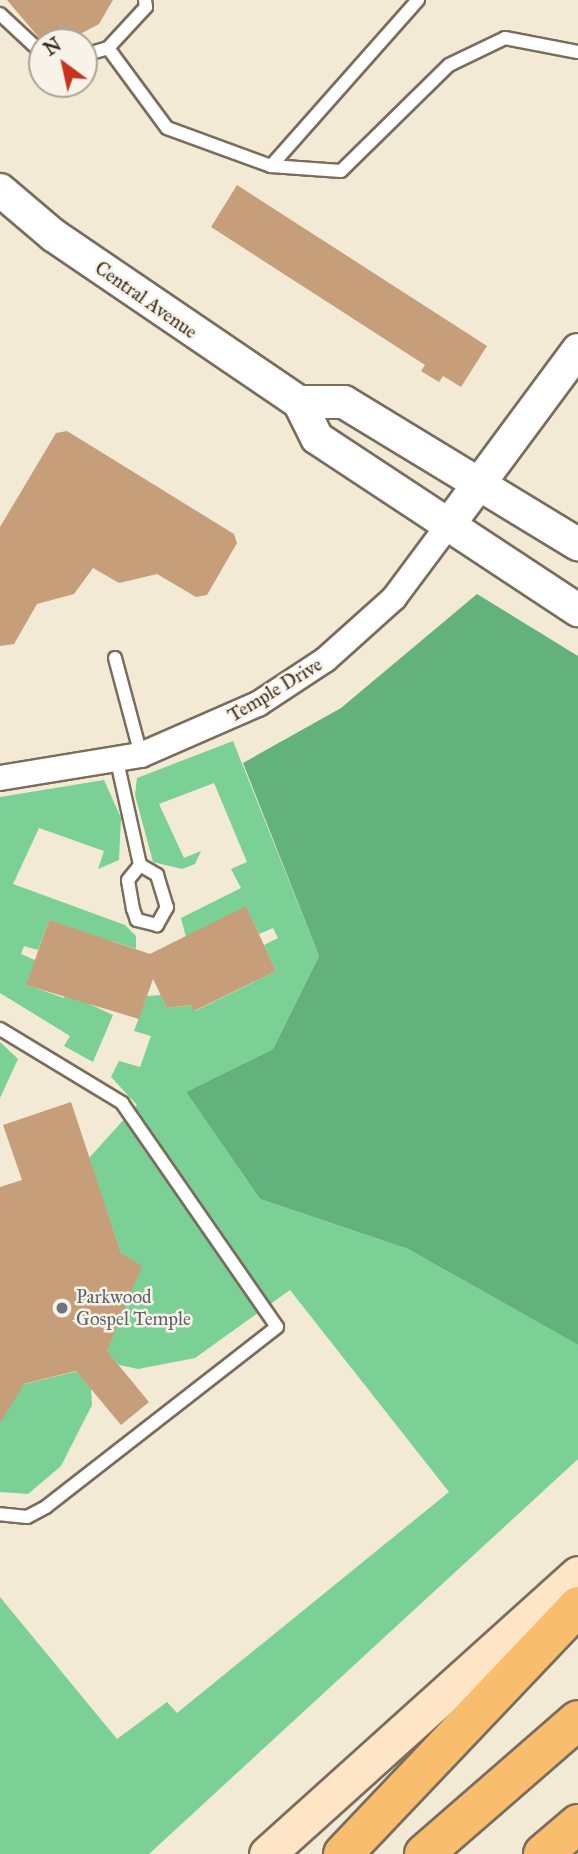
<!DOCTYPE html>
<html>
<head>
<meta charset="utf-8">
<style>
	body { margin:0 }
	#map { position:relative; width:578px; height:1854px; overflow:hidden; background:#f2ead4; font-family:"IM FELL Great Primer",serif }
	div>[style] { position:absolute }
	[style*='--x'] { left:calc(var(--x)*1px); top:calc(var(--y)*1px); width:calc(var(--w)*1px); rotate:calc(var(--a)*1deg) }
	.green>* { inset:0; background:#7ad095 }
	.forest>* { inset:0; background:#63b27e }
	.building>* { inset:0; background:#c69f7a }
	.roads { filter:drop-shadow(2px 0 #7b6d5e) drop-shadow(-2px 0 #7b6d5e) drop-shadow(0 2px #7b6d5e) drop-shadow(0 -2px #7b6d5e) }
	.service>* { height:12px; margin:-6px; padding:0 6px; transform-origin:6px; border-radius:6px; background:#fff }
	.minor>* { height:24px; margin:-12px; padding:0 12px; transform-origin:12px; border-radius:12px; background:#fff }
	.tertiary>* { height:32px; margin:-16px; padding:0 16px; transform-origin:16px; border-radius:16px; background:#fff }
	.secondary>* { height:35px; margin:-17.5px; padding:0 17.5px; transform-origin:17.5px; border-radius:17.5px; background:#fde5c5 }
	.motorway>* { height:38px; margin:-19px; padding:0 19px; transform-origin:19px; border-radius:19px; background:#f9be6d }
	.dots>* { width:19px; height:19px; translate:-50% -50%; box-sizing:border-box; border:4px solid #f7f3e8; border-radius:50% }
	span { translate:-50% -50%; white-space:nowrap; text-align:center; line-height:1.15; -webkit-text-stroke:5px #f7f3e8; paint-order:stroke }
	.street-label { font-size:19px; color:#3b2a1e }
	.worship-label { font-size:19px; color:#5b616d }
	.left { translate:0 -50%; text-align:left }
	.north { position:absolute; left:28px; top:28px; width:70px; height:70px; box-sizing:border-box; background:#f7f3e8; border:2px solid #aca397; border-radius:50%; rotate:327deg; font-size:19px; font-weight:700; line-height:28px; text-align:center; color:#3b2a1e }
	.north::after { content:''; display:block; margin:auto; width:24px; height:32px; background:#c8321e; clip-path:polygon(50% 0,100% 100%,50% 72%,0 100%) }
</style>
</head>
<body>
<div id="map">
	<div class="green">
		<div style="clip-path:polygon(233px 741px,319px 956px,273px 1049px,186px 1092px,260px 1199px,408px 1249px,578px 1345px,578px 1459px,149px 1854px,0 1854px,0 1597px,117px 1739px,167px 1702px,177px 1713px,449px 1492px,290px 1290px,195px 1358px,138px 1369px,119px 1365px,106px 1351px,121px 1253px,89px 1158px,137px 1105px,111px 1077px,119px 1061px,140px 1067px,151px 1036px,134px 1031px,147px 996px,161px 995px,167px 1008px,191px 1005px,195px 1011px,276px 971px,264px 945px,278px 938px,273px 928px,259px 934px,246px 907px,186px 937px,181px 918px,241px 888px,231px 869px,247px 862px,214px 783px,159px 804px,184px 858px,201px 851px,195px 864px,182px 869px,153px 862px,135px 795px,137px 778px)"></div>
		<div style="clip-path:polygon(104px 780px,121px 818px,119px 860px,98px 869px,104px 851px,39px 828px,13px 884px,125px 925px,136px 936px,136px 949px,112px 941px,109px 947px,49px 920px,38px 950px,24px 946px,21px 954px,35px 960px,27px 985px,64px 998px,66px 993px,113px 1015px,93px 1062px,64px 1046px,70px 1036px,0 993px,0 797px)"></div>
		<div style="clip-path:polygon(0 1042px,18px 1059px,0 1098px)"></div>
		<div style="clip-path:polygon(78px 1371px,91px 1389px,92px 1405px,61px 1466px,28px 1494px,0 1492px,0 1423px,13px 1387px)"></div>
	</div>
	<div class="forest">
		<div style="clip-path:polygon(477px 594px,578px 656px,578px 1345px,408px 1249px,260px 1199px,186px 1092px,273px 1049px,319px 956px,243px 763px,341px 708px)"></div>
	</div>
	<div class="building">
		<div style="clip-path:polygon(7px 0,113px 0,99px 24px,67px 41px,40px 39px)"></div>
		<div style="clip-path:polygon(237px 185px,487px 346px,461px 387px,443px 376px,439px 382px,421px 371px,425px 365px,211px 227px)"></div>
		<div style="clip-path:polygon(67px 431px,234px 534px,237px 543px,207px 595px,196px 597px,157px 574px,119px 583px,93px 568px,74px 594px,37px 604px,14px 644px,0 646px,0 527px,56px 433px)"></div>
		<div style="clip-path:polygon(246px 906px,276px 971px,194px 1011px,191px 1005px,167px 1008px,153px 979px,139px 1019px,26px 985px,49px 920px,150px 954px)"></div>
		<div style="clip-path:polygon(71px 1102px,121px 1253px,142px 1266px,107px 1351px,149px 1402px,121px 1425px,76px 1371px,24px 1384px,0 1423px,0 1187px,22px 1180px,3px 1125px)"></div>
	</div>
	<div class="roads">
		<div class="service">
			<div style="--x:0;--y:14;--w:57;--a:42.9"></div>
			<div style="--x:108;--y:48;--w:99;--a:53.6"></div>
			<div style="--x:167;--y:128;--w:111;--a:20.1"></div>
			<div style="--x:271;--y:166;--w:70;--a:4.1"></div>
			<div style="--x:341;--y:171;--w:151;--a:-44.5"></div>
			<div style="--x:449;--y:65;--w:62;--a:-25.7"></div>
			<div style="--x:505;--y:38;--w:74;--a:10.9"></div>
			<div style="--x:84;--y:55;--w:25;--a:-16"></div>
			<div style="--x:108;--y:48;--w:56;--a:-47.2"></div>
			<div style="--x:146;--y:7;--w:7;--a:-98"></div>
			<div style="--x:271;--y:166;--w:222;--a:-48.5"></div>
			<div style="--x:115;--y:658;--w:100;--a:75"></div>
			<div style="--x:117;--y:761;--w:107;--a:77.5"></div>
			<div style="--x:140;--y:865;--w:20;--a:30"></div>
			<div style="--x:157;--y:875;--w:34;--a:73"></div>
			<div style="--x:167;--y:907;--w:21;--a:119"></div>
			<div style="--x:157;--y:925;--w:21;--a:-166"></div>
			<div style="--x:137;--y:920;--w:12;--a:-110"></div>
			<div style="--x:133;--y:909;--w:29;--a:-100"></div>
			<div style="--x:128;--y:880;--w:19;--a:-51"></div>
			<div style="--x:0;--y:1029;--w:143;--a:31.2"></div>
			<div style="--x:122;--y:1103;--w:272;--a:55.3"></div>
			<div style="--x:277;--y:1327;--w:293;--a:142.1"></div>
			<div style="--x:46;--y:1507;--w:21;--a:152"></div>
			<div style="--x:27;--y:1517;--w:27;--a:-174"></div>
		</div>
		<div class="minor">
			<div style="--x:0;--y:778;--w:143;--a:-9.3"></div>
			<div style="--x:141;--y:755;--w:128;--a:-23.6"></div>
			<div style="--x:258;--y:704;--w:80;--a:-33.3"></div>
			<div style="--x:325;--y:660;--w:93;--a:-41.9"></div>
			<div style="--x:394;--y:598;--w:89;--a:-53.3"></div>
		</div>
		<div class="tertiary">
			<div style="--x:0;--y:190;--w:70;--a:40.3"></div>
			<div style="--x:53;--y:235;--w:297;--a:34.2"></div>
			<div style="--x:299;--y:402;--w:40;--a:63.4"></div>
			<div style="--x:317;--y:438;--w:313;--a:33.4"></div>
			<div style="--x:299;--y:402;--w:45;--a:0"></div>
			<div style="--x:344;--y:402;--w:274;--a:31.3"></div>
			<div style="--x:447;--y:527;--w:220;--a:-53.5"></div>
		</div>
		<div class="secondary">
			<div style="--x:267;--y:1854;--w:418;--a:-42"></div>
		</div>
		<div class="motorway">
			<div style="--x:343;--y:1854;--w:342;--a:-46.5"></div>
			<div style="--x:424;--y:1854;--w:204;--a:-41"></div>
			<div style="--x:543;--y:1854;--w:46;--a:-40.6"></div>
		</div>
	</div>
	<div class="dots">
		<div style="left:62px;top:1308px;background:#6b7280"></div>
	</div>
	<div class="street-label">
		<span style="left:146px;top:300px;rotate:35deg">Central Avenue</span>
		<span style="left:275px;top:690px;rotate:-31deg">Temple Drive</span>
	</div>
	<div class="worship-label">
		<span class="left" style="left:76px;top:1308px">Parkwood<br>Gospel Temple</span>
	</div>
	<div class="north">N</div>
</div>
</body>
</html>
